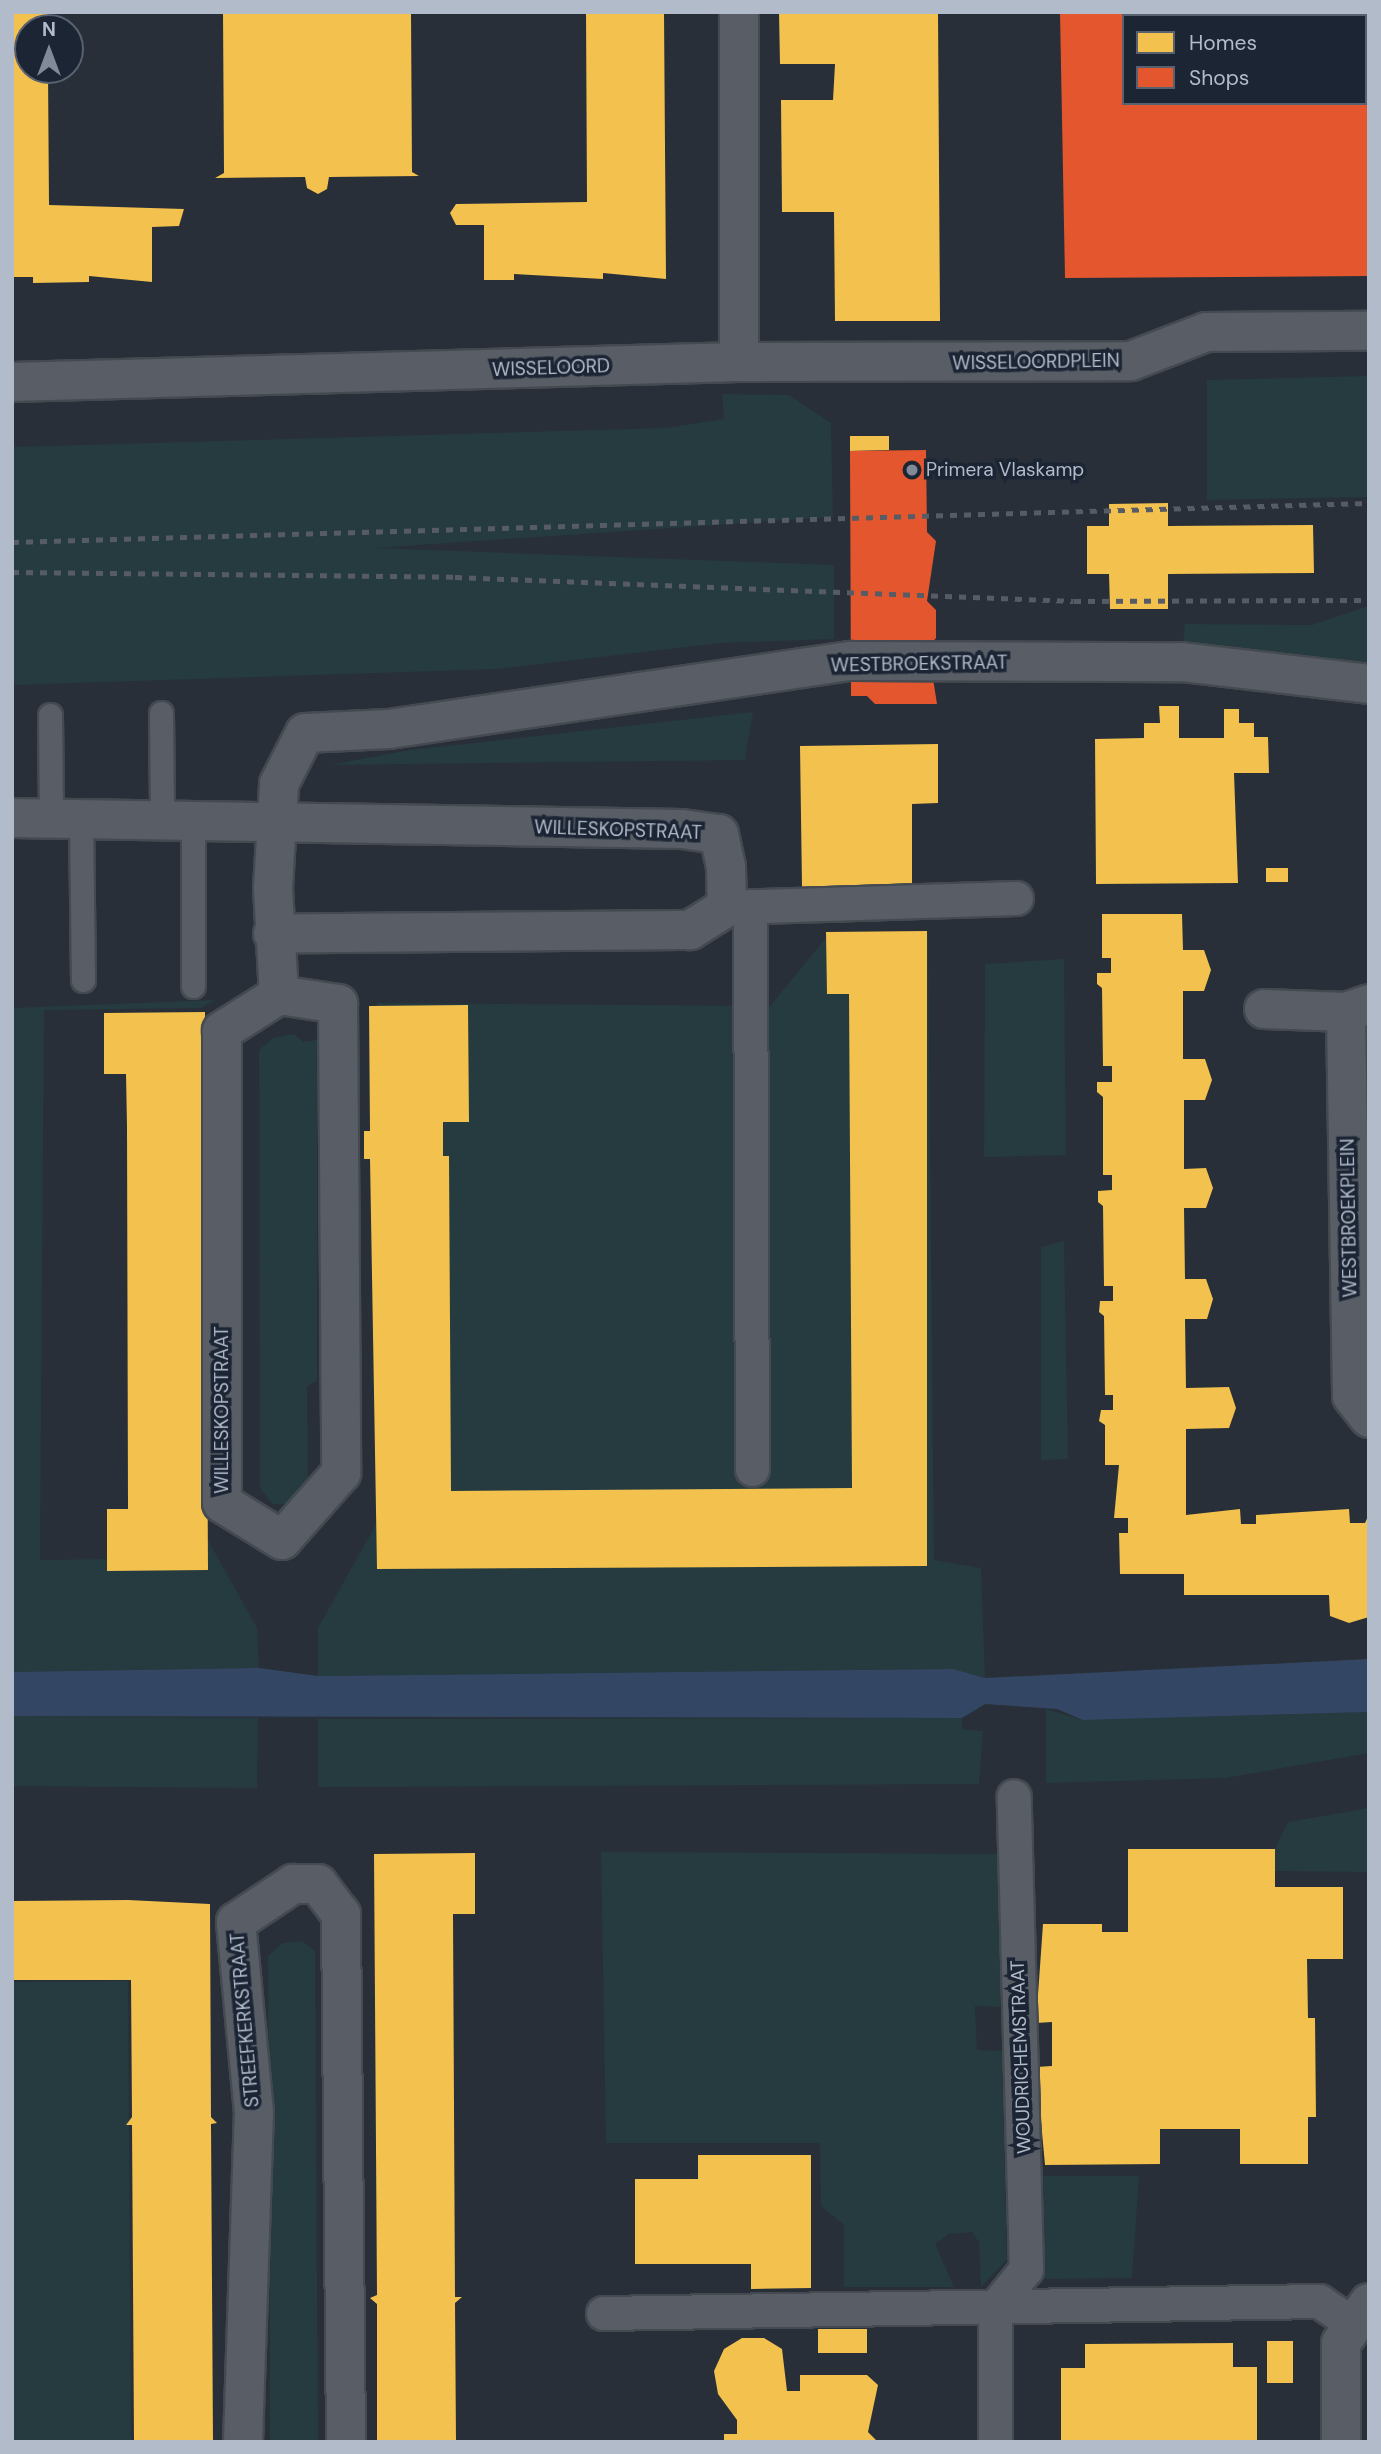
<!DOCTYPE html>
<html>
<head>
<meta charset="utf-8">
<style>
	body { margin:0 }
	#map { position:relative; width:1381px; height:2454px; overflow:hidden; background:#282f38; font-family:"DM Sans",sans-serif }
	div>[style] { position:absolute }
	[style*='--x'] { left:calc(var(--x)*1px); top:calc(var(--y)*1px); width:calc(var(--w)*1px); rotate:calc(var(--a)*1deg) }
	.green>* { inset:0; background:#253b3f }
	.water>* { inset:0; background:#334764 }
	.homes>* { inset:0; background:#f2c14e }
	.shops>* { inset:0; background:#e4572e }
	.roads { filter:drop-shadow(2px 0 #454a51) drop-shadow(-2px 0 #454a51) drop-shadow(0 2px #454a51) drop-shadow(0 -2px #454a51) }
	.service>* { height:23px; margin:-11.5px; padding:0 11.5px; transform-origin:11.5px; border-radius:11.5px; background:#595e66 }
	.pedestrian>* { height:33px; margin:-16.5px; padding:0 16.5px; transform-origin:16.5px; border-radius:16.5px; background:#595e66 }
	.minor>* { height:38px; margin:-19px; padding:0 19px; transform-origin:19px; border-radius:19px; background:#595e66 }
	.rail>* { height:5px; margin-top:-2.5px; transform-origin:0; background:repeating-linear-gradient(90deg,#575c64 0 7px,transparent 0 14px) }
	.dots>* { width:19px; height:19px; translate:-50% -50%; box-sizing:border-box; border:4px solid #1b2534; border-radius:50% }
	span { translate:-50% -50%; white-space:nowrap; text-align:center; line-height:1.15; -webkit-text-stroke:7px #1b2534; paint-order:stroke }
	.street-label { font-size:19px; color:#b2bbca }
	.poi-label { font-size:19px; color:#b2bbca }
	.left { translate:0 -50%; text-align:left }
	.frame { position:absolute; inset:0; border:14px solid #b2bbca; pointer-events:none }
	.legend { position:absolute; left:1122px; top:14px; width:245px; height:91px; box-sizing:border-box; background:#1b2534; border:2px solid #576170; margin:0; padding:9px 12px; list-style:none; font-size:21px; color:#b2bbca }
	.legend li { display:flex; align-items:center; gap:14px; height:35px }
	.legend b { width:35px; border:2px solid #576170 }
	.north { position:absolute; left:14px; top:14px; width:70px; height:70px; box-sizing:border-box; background:#1b2534; border:2px solid #576170; border-radius:50%; rotate:0deg; font-size:19px; font-weight:700; line-height:28px; text-align:center; color:#b2bbca }
	.north::after { content:''; display:block; margin:auto; width:24px; height:32px; background:#828a97; clip-path:polygon(50% 0,100% 100%,50% 72%,0 100%) }
</style>
</head>
<body>
<div id="map">
	<div class="green">
		<div style="clip-path:polygon(1369px 376px,1369px 497px,1207px 500px,1207px 380px)"></div>
		<div style="clip-path:polygon(722px 394px,789px 395px,831px 423px,833px 517px,375px 548px,834px 565px,834px 639px,720px 643px,497px 669px,12px 685px,12px 447px,666px 428px,724px 419px)"></div>
		<div style="clip-path:polygon(1369px 606px,1369px 665px,1183px 642px,1185px 624px,1312px 625px)"></div>
		<div style="clip-path:polygon(753px 712px,745px 760px,330px 765px,410px 750px)"></div>
		<div style="clip-path:polygon(830px 933px,928px 933px,934px 1560px,981px 1568px,985px 1678px,953px 1669px,318px 1676px,318px 1628px,378px 1521px,377px 1003px,770px 1006px)"></div>
		<div style="clip-path:polygon(1064px 959px,1066px 1155px,984px 1157px,985px 964px)"></div>
		<div style="clip-path:polygon(215px 1000px,201px 1008px,44px 1010px,40px 1560px,204px 1558px,204px 1533px,257px 1628px,259px 1668px,12px 1672px,12px 1008px)"></div>
		<div style="clip-path:polygon(294px 1034px,303px 1042px,317px 1040px,317px 1381px,307px 1386px,308px 1492px,291px 1504px,272px 1504px,260px 1488px,259px 1050px,273px 1038px)"></div>
		<div style="clip-path:polygon(1064px 1241px,1068px 1459px,1041px 1460px,1041px 1247px)"></div>
		<div style="clip-path:polygon(1046px 1709px,1083px 1720px,1369px 1712px,1369px 1753px,1226px 1778px,1046px 1783px)"></div>
		<div style="clip-path:polygon(12px 1716px,258px 1718px,257px 1788px,12px 1786px)"></div>
		<div style="clip-path:polygon(962px 1718px,962px 1729px,983px 1731px,979px 1784px,318px 1787px,318px 1719px)"></div>
		<div style="clip-path:polygon(1369px 1808px,1369px 1872px,1275px 1871px,1275px 1849px,1288px 1822px)"></div>
		<div style="clip-path:polygon(601px 1852px,1002px 1854px,1003px 2007px,975px 2006px,977px 2050px,1002px 2051px,1007px 2260px,981px 2287px,979px 2242px,972px 2232px,949px 2234px,935px 2244px,954px 2287px,844px 2287px,844px 2225px,821px 2206px,820px 2143px,606px 2143px)"></div>
		<div style="clip-path:polygon(302px 1941px,315px 1951px,318px 2442px,270px 2442px,268px 1956px,283px 1943px)"></div>
		<div style="clip-path:polygon(128px 1981px,131px 2442px,12px 2442px,12px 1982px)"></div>
		<div style="clip-path:polygon(1037px 2176px,1139px 2176px,1132px 2278px,1036px 2279px)"></div>
	</div>
	<div class="water">
		<div style="clip-path:polygon(1369px 1659px,1369px 1712px,1083px 1720px,1057px 1709px,985px 1704px,962px 1718px,12px 1716px,12px 1672px,259px 1668px,318px 1676px,953px 1669px,985px 1678px)"></div>
	</div>
	<div class="homes">
		<div style="clip-path:polygon(12px 12px,48px 12px,48px 28px,28px 28px,28px 70px,48px 70px,49px 205px,184px 209px,179px 226px,152px 227px,152px 282px,89px 276px,89px 282px,33px 283px,33px 277px,12px 277px)"></div>
		<div style="clip-path:polygon(223px 12px,411px 12px,412px 172px,419px 176px,329px 177px,327px 189px,318px 194px,307px 188px,305px 177px,215px 178px,224px 173px)"></div>
		<div style="clip-path:polygon(586px 12px,664px 12px,666px 279px,603px 273px,603px 279px,514px 274px,514px 280px,484px 280px,484px 225px,456px 225px,450px 213px,456px 204px,587px 202px)"></div>
		<div style="clip-path:polygon(779px 12px,938px 12px,940px 321px,835px 321px,834px 212px,782px 212px,781px 100px,833px 100px,835px 64px,780px 64px)"></div>
		<div style="clip-path:polygon(850px 436px,889px 436px,889px 450px,850px 451px)"></div>
		<div style="clip-path:polygon(1168px 503px,1168px 526px,1313px 525px,1314px 573px,1168px 574px,1168px 609px,1110px 609px,1109px 574px,1087px 574px,1087px 526px,1109px 526px,1109px 504px)"></div>
		<div style="clip-path:polygon(1159px 706px,1179px 706px,1179px 738px,1224px 738px,1224px 709px,1239px 709px,1239px 723px,1254px 723px,1254px 737px,1268px 737px,1269px 773px,1234px 773px,1238px 883px,1096px 884px,1095px 739px,1144px 738px,1144px 723px,1160px 723px)"></div>
		<div style="clip-path:polygon(938px 744px,938px 803px,912px 804px,912px 886px,802px 887px,800px 746px)"></div>
		<div style="clip-path:polygon(1266px 868px,1288px 868px,1288px 882px,1266px 882px)"></div>
		<div style="clip-path:polygon(1102px 914px,1182px 914px,1183px 950px,1204px 950px,1211px 970px,1204px 991px,1183px 991px,1183px 1059px,1205px 1059px,1212px 1080px,1205px 1100px,1184px 1100px,1184px 1169px,1206px 1168px,1213px 1188px,1206px 1208px,1184px 1208px,1185px 1279px,1206px 1279px,1213px 1299px,1207px 1319px,1185px 1319px,1186px 1388px,1229px 1387px,1236px 1408px,1229px 1428px,1186px 1429px,1186px 1515px,1240px 1509px,1241px 1524px,1256px 1524px,1256px 1515px,1349px 1509px,1350px 1523px,1365px 1523px,1369px 1514px,1369px 1617px,1349px 1623px,1330px 1616px,1329px 1595px,1184px 1595px,1184px 1574px,1120px 1574px,1119px 1533px,1128px 1533px,1128px 1518px,1114px 1518px,1119px 1465px,1105px 1465px,1105px 1425px,1099px 1421px,1101px 1410px,1113px 1410px,1113px 1395px,1105px 1395px,1104px 1316px,1099px 1312px,1100px 1301px,1113px 1301px,1113px 1286px,1104px 1286px,1103px 1206px,1098px 1202px,1098px 1191px,1112px 1190px,1112px 1175px,1103px 1175px,1103px 1097px,1097px 1092px,1097px 1082px,1112px 1082px,1112px 1066px,1103px 1066px,1102px 988px,1097px 984px,1097px 973px,1111px 973px,1111px 958px,1102px 958px)"></div>
		<div style="clip-path:polygon(927px 931px,927px 1566px,377px 1569px,370px 1159px,364px 1159px,364px 1131px,370px 1131px,369px 1006px,468px 1005px,469px 1122px,443px 1122px,443px 1156px,449px 1156px,451px 1491px,852px 1488px,849px 994px,827px 994px,826px 932px)"></div>
		<div style="clip-path:polygon(205px 1012px,208px 1570px,107px 1571px,107px 1509px,128px 1509px,127px 1127px,126px 1074px,104px 1074px,104px 1013px)"></div>
		<div style="clip-path:polygon(1128px 1849px,1275px 1849px,1275px 1887px,1343px 1887px,1343px 1959px,1307px 1959px,1308px 2018px,1315px 2018px,1316px 2117px,1308px 2117px,1308px 2164px,1240px 2164px,1240px 2129px,1160px 2129px,1160px 2164px,1045px 2165px,1036px 2067px,1052px 2066px,1052px 2022px,1036px 2023px,1043px 1924px,1102px 1924px,1102px 1932px,1128px 1932px)"></div>
		<div style="clip-path:polygon(475px 1853px,475px 1914px,453px 1914px,455px 2297px,462px 2297px,455px 2303px,456px 2442px,377px 2442px,377px 2304px,370px 2298px,377px 2295px,374px 1854px)"></div>
		<div style="clip-path:polygon(128px 1900px,210px 1904px,211px 2117px,217px 2123px,211px 2124px,213px 2442px,134px 2442px,132px 2125px,126px 2125px,132px 2117px,131px 1980px,12px 1980px,12px 1901px)"></div>
		<div style="clip-path:polygon(698px 2155px,811px 2155px,811px 2288px,751px 2289px,751px 2264px,635px 2264px,635px 2179px,698px 2179px)"></div>
		<div style="clip-path:polygon(818px 2329px,867px 2329px,867px 2353px,818px 2353px)"></div>
		<div style="clip-path:polygon(742px 2338px,764px 2338px,782px 2349px,787px 2391px,800px 2391px,800px 2375px,867px 2375px,878px 2385px,868px 2432px,878px 2442px,724px 2442px,724px 2434px,737px 2434px,737px 2420px,718px 2394px,714px 2371px,724px 2349px)"></div>
		<div style="clip-path:polygon(1267px 2341px,1293px 2341px,1293px 2383px,1267px 2383px)"></div>
		<div style="clip-path:polygon(1233px 2343px,1233px 2367px,1257px 2367px,1257px 2442px,1061px 2442px,1061px 2368px,1085px 2368px,1085px 2344px)"></div>
	</div>
	<div class="shops">
		<div style="clip-path:polygon(1060px 12px,1177px 12px,1124px 16px,1124px 103px,1365px 103px,1369px 23px,1369px 276px,1065px 278px)"></div>
		<div style="clip-path:polygon(926px 450px,927px 532px,936px 541px,927px 601px,936px 610px,936px 638px,928px 647px,937px 704px,875px 704px,867px 696px,851px 696px,850px 451px)"></div>
	</div>
	<div class="roads">
		<div class="service">
			<div style="--x:161;--y:713;--w:103;--a:89.4"></div>
			<div style="--x:50;--y:715;--w:103;--a:89.4"></div>
			<div style="--x:81;--y:817;--w:163;--a:89.3"></div>
			<div style="--x:193;--y:817;--w:169;--a:90"></div>
		</div>
		<div class="pedestrian">
			<div style="--x:750;--y:906;--w:563;--a:89.8"></div>
			<div style="--x:730;--y:907;--w:286;--a:-1.8"></div>
			<div style="--x:603;--y:2313;--w:716;--a:-0.96"></div>
			<div style="--x:1319;--y:2301;--w:37;--a:34"></div>
			<div style="--x:995;--y:2442;--w:135;--a:-90"></div>
			<div style="--x:995;--y:2307;--w:49;--a:-50.8"></div>
			<div style="--x:1026;--y:2269;--w:473;--a:-91.5"></div>
		</div>
		<div class="minor">
			<div style="--x:739;--y:362;--w:392;--a:-0.1"></div>
			<div style="--x:1131;--y:361;--w:80;--a:-21.1"></div>
			<div style="--x:1206;--y:332;--w:163;--a:-0.4"></div>
			<div style="--x:12;--y:382;--w:727;--a:-1.58"></div>
			<div style="--x:739;--y:362;--w:350;--a:-90"></div>
			<div style="--x:12;--y:818;--w:670;--a:0.94"></div>
			<div style="--x:682;--y:829;--w:37;--a:8"></div>
			<div style="--x:719;--y:834;--w:34;--a:78"></div>
			<div style="--x:726;--y:867;--w:40;--a:88.6"></div>
			<div style="--x:727;--y:907;--w:44;--a:148.1"></div>
			<div style="--x:690;--y:930;--w:417;--a:179.5"></div>
			<div style="--x:279;--y:995;--w:106;--a:-93.2"></div>
			<div style="--x:273;--y:889;--w:105;--a:-86.7"></div>
			<div style="--x:279;--y:784;--w:57;--a:-63"></div>
			<div style="--x:305;--y:733;--w:84;--a:-2.7"></div>
			<div style="--x:389;--y:729;--w:467;--a:-8.4"></div>
			<div style="--x:851;--y:661;--w:331;--a:0.2"></div>
			<div style="--x:1182;--y:662;--w:188;--a:6.7"></div>
			<div style="--x:279;--y:995;--w:60;--a:8.7"></div>
			<div style="--x:338;--y:1004;--w:469;--a:89.6"></div>
			<div style="--x:341;--y:1473;--w:89;--a:131.4"></div>
			<div style="--x:282;--y:1540;--w:70;--a:-148.3"></div>
			<div style="--x:222;--y:1503;--w:472;--a:-90"></div>
			<div style="--x:222;--y:1031;--w:67;--a:-32.3"></div>
			<div style="--x:1264;--y:1009;--w:82;--a:2.1"></div>
			<div style="--x:1346;--y:1012;--w:24;--a:-19"></div>
			<div style="--x:1346;--y:1012;--w:384;--a:89.1"></div>
			<div style="--x:1352;--y:1396;--w:28;--a:52"></div>
			<div style="--x:243;--y:2442;--w:329;--a:-88.1"></div>
			<div style="--x:254;--y:2113;--w:192;--a:-95.4"></div>
			<div style="--x:236;--y:1922;--w:69;--a:-33.7"></div>
			<div style="--x:293;--y:1884;--w:25;--a:0"></div>
			<div style="--x:318;--y:1884;--w:38;--a:53"></div>
			<div style="--x:341;--y:1914;--w:528;--a:89.46"></div>
			<div style="--x:1341;--y:2442;--w:99;--a:-90"></div>
			<div style="--x:1341;--y:2343;--w:49;--a:-55"></div>
		</div>
	</div>
	<div class="rail">
		<div style="--x:12;--y:542;--w:1358;--a:-1.65"></div>
		<div style="--x:12;--y:572;--w:443;--a:0.6"></div>
		<div style="--x:455;--y:577;--w:619;--a:2.22"></div>
		<div style="--x:1074;--y:601;--w:295;--a:-0.2"></div>
	</div>
	<div class="dots">
		<div style="left:912px;top:470px;background:#828a97"></div>
	</div>
	<div class="street-label">
		<span style="left:1036px;top:362px;rotate:-1deg">WISSELOORDPLEIN</span>
		<span style="left:551px;top:368px;rotate:-2deg">WISSELOORD</span>
		<span style="left:919px;top:664px;rotate:-1deg">WESTBROEKSTRAAT</span>
		<span style="left:618px;top:830px;rotate:2deg">WILLESKOPSTRAAT</span>
		<span style="left:1349px;top:1218px;rotate:-91deg">WESTBROEKPLEIN</span>
		<span style="left:222px;top:1410px;rotate:-90deg">WILLESKOPSTRAAT</span>
		<span style="left:245px;top:2020px;rotate:-95deg">STREEFKERKSTRAAT</span>
		<span style="left:1021px;top:2057px;rotate:-92deg">WOUDRICHEMSTRAAT</span>
	</div>
	<div class="poi-label">
		<span class="left" style="left:926px;top:470px">Primera Vlaskamp</span>
	</div>
	<div class="frame"></div>
	<ul class="legend">
	<li><b style="height:19px;background:#f2c14e"></b>Homes</li>
	<li><b style="height:19px;background:#e4572e"></b>Shops</li>
	</ul>
	<div class="north">N</div>
</div>
</body>
</html>
